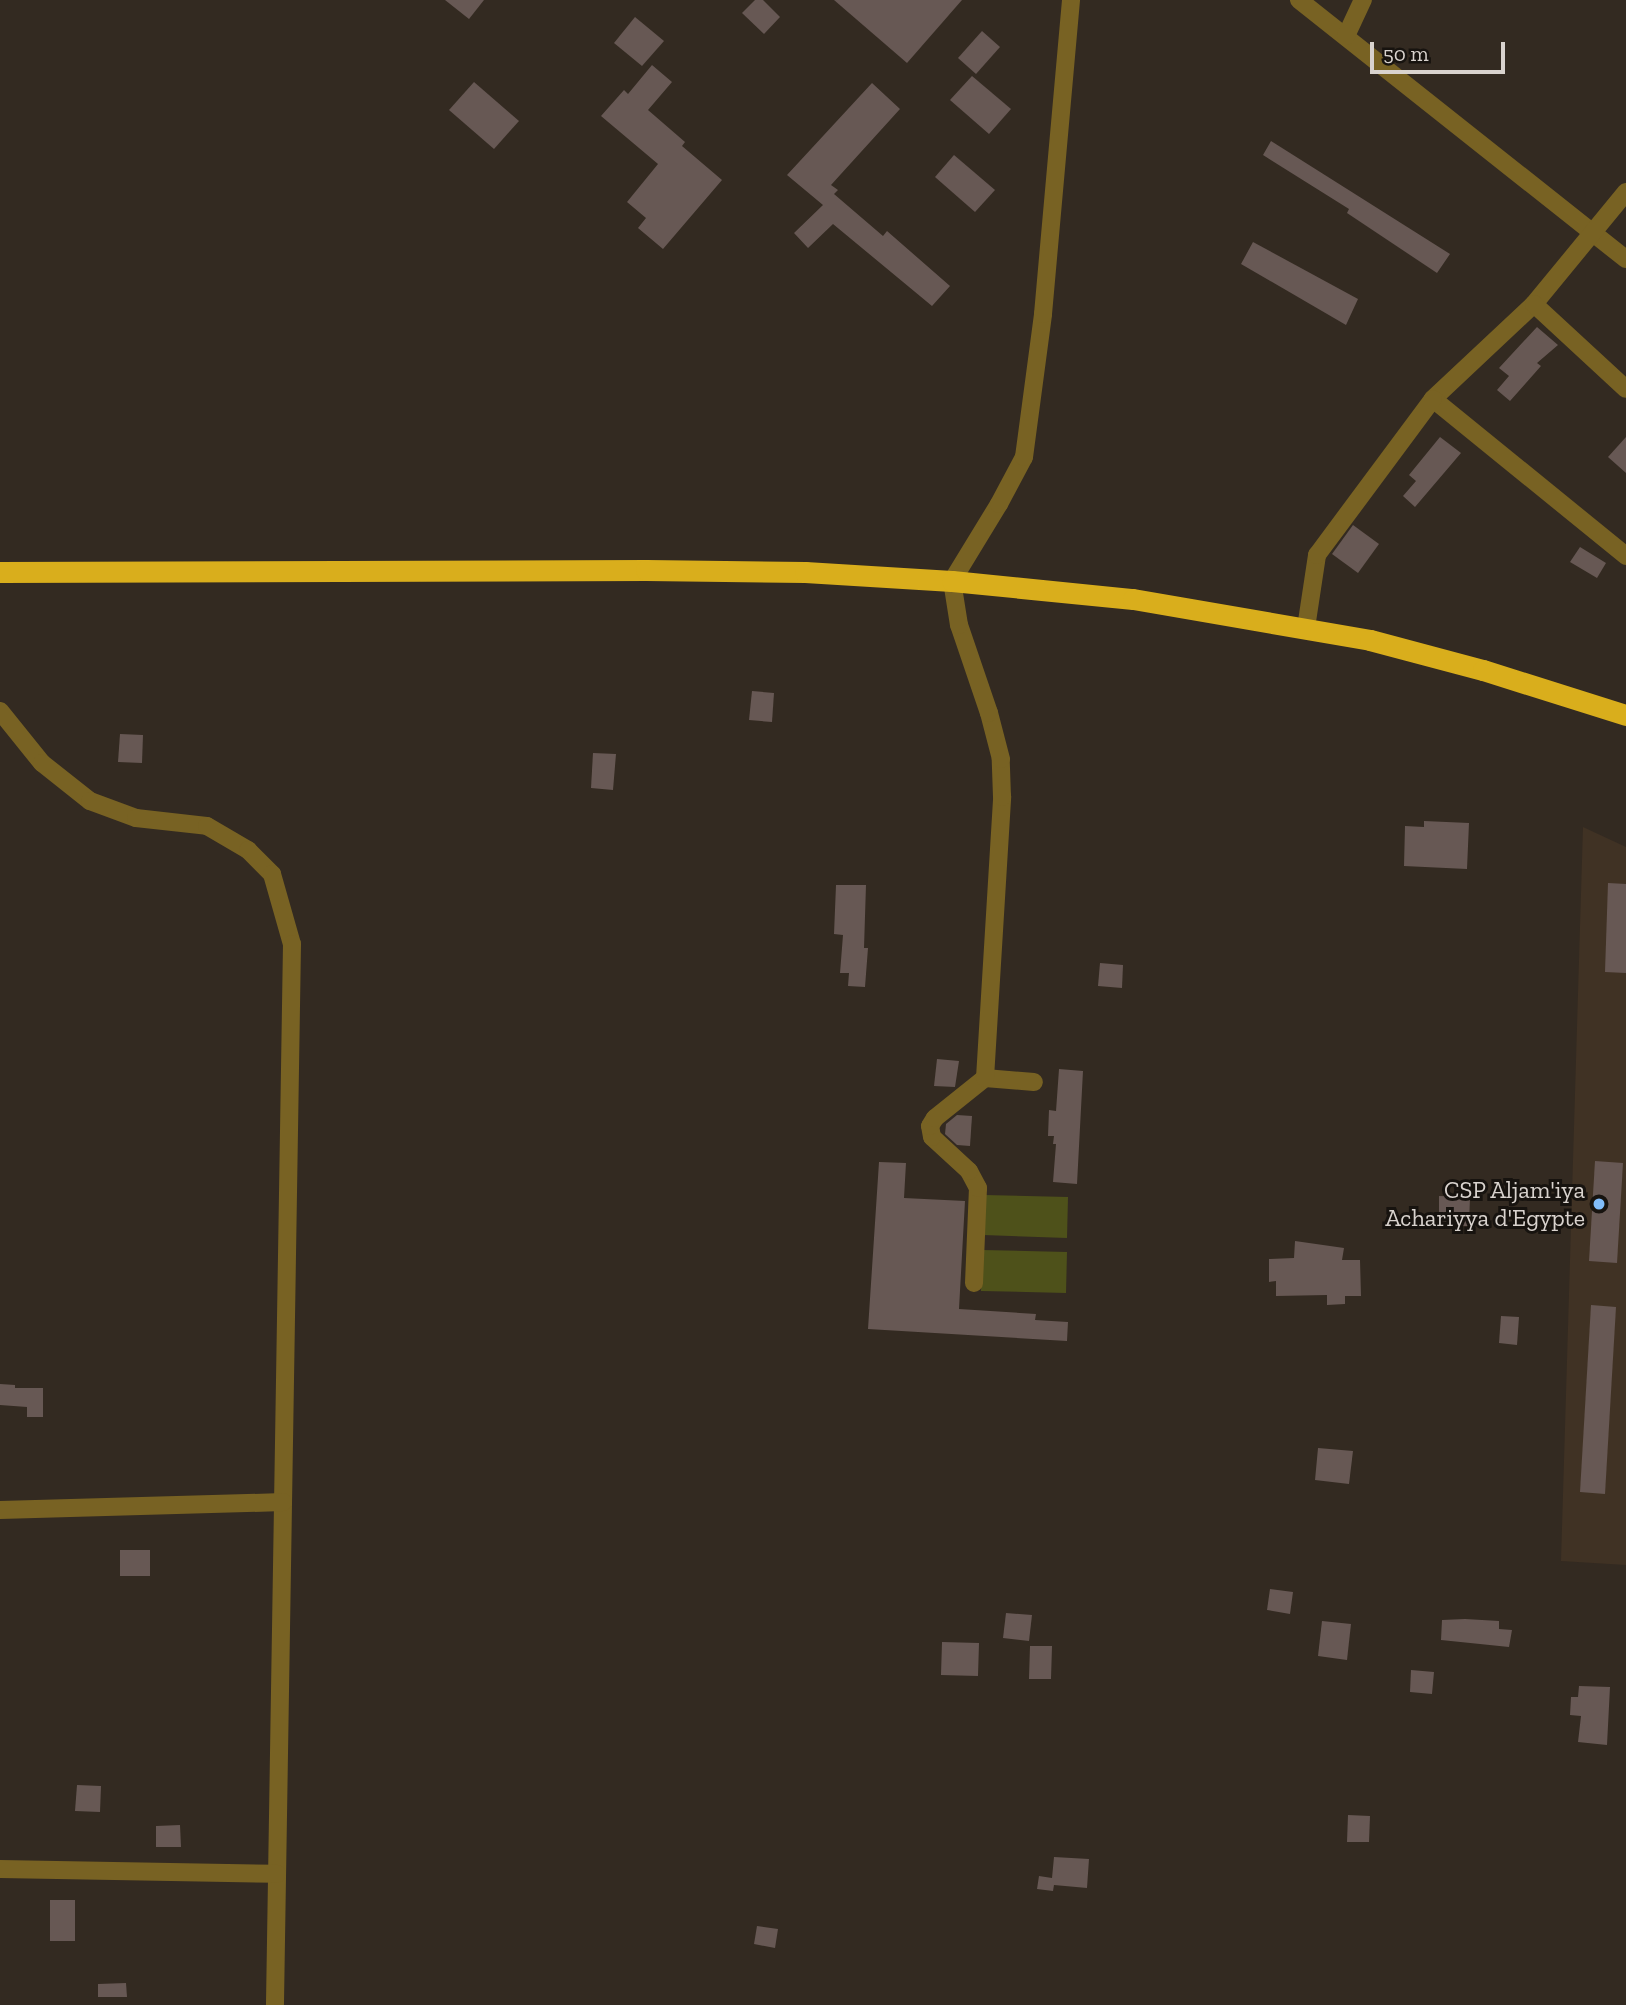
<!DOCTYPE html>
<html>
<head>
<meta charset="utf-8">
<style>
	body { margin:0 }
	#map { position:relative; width:1626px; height:2005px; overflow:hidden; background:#332a21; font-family:"Zilla Slab",serif }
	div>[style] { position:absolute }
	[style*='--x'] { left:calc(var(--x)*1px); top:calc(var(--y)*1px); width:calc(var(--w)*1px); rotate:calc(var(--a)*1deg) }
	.built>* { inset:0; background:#403224 }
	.green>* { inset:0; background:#4e511a }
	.building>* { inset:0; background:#675854 }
	.minor>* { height:18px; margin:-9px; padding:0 9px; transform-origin:9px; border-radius:9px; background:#786223 }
	.highway>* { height:21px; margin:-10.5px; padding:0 10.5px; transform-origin:10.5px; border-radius:10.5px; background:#d9ae1c }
	.dots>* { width:19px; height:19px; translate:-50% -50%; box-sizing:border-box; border:4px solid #17130f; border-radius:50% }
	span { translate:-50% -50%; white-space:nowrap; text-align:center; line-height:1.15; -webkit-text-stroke:6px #17130f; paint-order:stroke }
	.poi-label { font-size:24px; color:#d9d3ce }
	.right { translate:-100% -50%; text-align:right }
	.scale { position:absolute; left:1370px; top:42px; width:135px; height:32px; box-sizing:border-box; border:4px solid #d9d3ce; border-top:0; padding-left:9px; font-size:21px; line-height:24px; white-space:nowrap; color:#d9d3ce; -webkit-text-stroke:5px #17130f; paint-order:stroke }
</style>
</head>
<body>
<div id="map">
	<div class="built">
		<div style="clip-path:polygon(1583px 827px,1626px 847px,1626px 1565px,1561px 1561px)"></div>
	</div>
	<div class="green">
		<div style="clip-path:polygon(984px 1195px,1068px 1197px,1067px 1238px,983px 1235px)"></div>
		<div style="clip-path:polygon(982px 1250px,1067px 1252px,1066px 1293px,981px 1291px)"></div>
	</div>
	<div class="building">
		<div style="clip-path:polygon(445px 0,484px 0,469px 19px)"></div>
		<div style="clip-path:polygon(755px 0,763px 0,780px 17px,764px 34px,742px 13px)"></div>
		<div style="clip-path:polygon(834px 0,962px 0,907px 63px)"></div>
		<div style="clip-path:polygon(635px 17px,664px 41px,642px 66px,614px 43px)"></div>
		<div style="clip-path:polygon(982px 31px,1000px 47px,976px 74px,958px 58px)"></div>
		<div style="clip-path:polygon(652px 65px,672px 82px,648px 110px,685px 142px,682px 146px,722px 180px,663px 249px,638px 228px,646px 218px,627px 202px,658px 164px,601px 116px,624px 90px,628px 94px)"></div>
		<div style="clip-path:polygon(972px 76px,1011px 109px,989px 134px,950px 100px)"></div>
		<div style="clip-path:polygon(474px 82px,519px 121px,494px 149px,449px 110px)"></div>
		<div style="clip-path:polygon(872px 83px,900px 109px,831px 185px,838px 190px,834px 194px,883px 236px,887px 231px,950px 286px,932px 306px,833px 224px,808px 248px,794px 233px,823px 205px,787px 175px)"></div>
		<div style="clip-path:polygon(1271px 141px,1450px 254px,1437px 273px,1347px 213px,1349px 209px,1263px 155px)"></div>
		<div style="clip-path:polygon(954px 155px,995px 190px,975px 212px,935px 177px)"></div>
		<div style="clip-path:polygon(1253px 242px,1358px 299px,1346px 325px,1241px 264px)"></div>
		<div style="clip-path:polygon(1537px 327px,1558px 345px,1537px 363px,1541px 366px,1510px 401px,1497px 390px,1509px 376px,1499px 368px)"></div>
		<div style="clip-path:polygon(1440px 437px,1461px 453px,1415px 507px,1403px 496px,1416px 481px,1409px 475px)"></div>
		<div style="clip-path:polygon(1626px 437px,1626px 473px,1608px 457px)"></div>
		<div style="clip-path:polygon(1353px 525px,1379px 544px,1358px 573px,1332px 554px)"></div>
		<div style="clip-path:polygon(1580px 547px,1606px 563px,1597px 578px,1570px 562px)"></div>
		<div style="clip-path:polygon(752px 691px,774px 693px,772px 722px,749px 720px)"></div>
		<div style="clip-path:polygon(120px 734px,143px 735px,142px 763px,118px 762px)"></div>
		<div style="clip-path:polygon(593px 753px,616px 754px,613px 790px,591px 788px)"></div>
		<div style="clip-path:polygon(1424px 821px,1469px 823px,1467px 869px,1404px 866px,1405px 826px,1424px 827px)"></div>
		<div style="clip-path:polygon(1608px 883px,1626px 884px,1626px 973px,1605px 972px)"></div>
		<div style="clip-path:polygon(836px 885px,866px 885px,864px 948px,868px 948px,865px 987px,848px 986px,849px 973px,840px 973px,843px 935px,834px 934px)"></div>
		<div style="clip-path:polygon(1100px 963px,1123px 965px,1122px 988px,1098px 986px)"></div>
		<div style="clip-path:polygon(937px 1059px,959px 1061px,955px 1087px,934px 1086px)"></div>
		<div style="clip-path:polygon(1059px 1069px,1083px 1071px,1077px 1184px,1053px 1182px,1056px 1144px,1053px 1144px,1054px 1136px,1048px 1136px,1049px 1110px,1056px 1111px)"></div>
		<div style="clip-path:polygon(957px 1115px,972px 1116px,970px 1146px,957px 1145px,945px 1134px,946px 1124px)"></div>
		<div style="clip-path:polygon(1595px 1161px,1623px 1163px,1617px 1263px,1589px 1261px)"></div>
		<div style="clip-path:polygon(879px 1162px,906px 1163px,904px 1198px,965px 1201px,959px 1309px,1036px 1314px,1035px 1320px,1068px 1322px,1067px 1341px,868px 1329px)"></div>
		<div style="clip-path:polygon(1439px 1196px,1470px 1197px,1469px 1226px,1439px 1226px)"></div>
		<div style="clip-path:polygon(1295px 1241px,1344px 1248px,1342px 1260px,1360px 1260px,1361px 1296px,1345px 1296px,1345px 1304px,1327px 1305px,1327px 1295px,1276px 1296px,1276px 1281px,1269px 1282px,1269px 1259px,1294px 1258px)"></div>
		<div style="clip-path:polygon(1591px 1305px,1616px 1307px,1605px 1494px,1580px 1492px)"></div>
		<div style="clip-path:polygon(1501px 1316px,1519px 1317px,1517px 1345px,1499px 1343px)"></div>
		<div style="clip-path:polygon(0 1384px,15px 1385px,15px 1388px,43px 1388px,43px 1417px,27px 1417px,27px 1407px,0 1405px)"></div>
		<div style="clip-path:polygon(1318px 1448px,1353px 1451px,1349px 1484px,1315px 1480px)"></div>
		<div style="clip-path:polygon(120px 1550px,150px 1550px,150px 1576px,120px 1576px)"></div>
		<div style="clip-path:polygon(1270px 1589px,1293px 1592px,1290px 1614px,1267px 1610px)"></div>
		<div style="clip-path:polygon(1006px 1613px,1032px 1615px,1029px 1641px,1003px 1638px)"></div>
		<div style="clip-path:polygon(1465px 1619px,1499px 1621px,1499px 1629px,1512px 1630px,1509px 1647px,1441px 1640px,1442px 1620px)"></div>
		<div style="clip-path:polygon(1322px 1621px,1351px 1624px,1347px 1660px,1318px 1656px)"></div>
		<div style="clip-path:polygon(942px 1642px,979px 1643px,978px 1676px,941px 1675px)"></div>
		<div style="clip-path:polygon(1030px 1646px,1052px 1646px,1051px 1679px,1029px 1679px)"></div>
		<div style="clip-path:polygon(1411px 1670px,1434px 1672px,1432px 1694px,1410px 1692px)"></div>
		<div style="clip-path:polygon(1579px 1686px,1610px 1687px,1607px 1745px,1578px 1742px,1581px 1716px,1570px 1715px,1571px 1697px,1578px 1697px)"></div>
		<div style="clip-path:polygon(77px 1785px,101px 1786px,100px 1812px,75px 1811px)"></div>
		<div style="clip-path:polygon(1348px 1815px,1370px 1816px,1369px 1842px,1347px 1842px)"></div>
		<div style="clip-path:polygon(180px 1825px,181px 1847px,156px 1847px,156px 1826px)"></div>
		<div style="clip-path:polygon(1054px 1857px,1089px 1859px,1087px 1888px,1054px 1885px,1053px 1891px,1037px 1889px,1039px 1876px,1052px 1878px)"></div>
		<div style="clip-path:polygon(50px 1900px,75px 1900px,75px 1941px,50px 1941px)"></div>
		<div style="clip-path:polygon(757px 1926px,778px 1929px,775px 1948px,754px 1944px)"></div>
		<div style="clip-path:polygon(126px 1983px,127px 1997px,98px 1997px,98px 1984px)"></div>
	</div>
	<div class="minor">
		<div style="--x:1299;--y:0;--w:417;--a:38.4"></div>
		<div style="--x:1346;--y:36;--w:40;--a:-65"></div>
		<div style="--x:1626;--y:192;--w:145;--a:129.4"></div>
		<div style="--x:1534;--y:304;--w:139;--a:136.8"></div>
		<div style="--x:1433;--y:399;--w:249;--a:39.1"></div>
		<div style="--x:1534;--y:304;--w:125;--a:42.7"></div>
		<div style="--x:1306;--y:628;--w:74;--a:-81.4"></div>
		<div style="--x:1317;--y:555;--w:194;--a:-53.4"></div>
		<div style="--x:0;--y:711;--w:67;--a:51.1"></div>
		<div style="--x:42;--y:763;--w:61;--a:38.4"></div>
		<div style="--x:90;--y:801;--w:49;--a:20.3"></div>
		<div style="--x:136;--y:818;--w:71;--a:6.4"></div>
		<div style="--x:207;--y:826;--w:48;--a:30.3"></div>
		<div style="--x:248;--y:850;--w:34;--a:45"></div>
		<div style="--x:272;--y:874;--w:73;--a:74.1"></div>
		<div style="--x:292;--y:944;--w:1061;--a:90.92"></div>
		<div style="--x:985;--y:1078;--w:49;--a:4.7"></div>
		<div style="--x:974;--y:1283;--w:95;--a:-87.6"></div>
		<div style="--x:978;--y:1188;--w:19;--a:-118"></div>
		<div style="--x:969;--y:1171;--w:50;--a:-137.4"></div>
		<div style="--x:932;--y:1137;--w:11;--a:-100"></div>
		<div style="--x:930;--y:1126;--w:9;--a:-58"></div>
		<div style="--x:935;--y:1118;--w:64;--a:-38.7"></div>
		<div style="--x:985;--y:1078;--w:282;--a:-86.5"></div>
		<div style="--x:1002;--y:797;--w:38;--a:-92"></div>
		<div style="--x:1001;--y:759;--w:48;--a:-104.6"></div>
		<div style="--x:989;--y:713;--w:93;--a:-108.8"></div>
		<div style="--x:959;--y:625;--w:45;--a:-99"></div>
		<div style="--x:952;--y:581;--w:90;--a:-58.6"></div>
		<div style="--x:999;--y:504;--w:53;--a:-62"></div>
		<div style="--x:1024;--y:457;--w:144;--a:-82.4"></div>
		<div style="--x:1043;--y:314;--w:315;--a:-84.9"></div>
		<div style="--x:0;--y:1510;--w:283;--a:-1.6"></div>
		<div style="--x:0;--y:1869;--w:277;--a:1"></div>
	</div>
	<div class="highway">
		<div style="--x:0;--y:572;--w:646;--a:-0.18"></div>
		<div style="--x:646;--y:570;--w:159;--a:0.7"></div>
		<div style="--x:805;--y:572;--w:147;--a:3.5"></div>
		<div style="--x:952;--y:581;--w:182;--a:5.7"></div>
		<div style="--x:1133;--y:599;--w:241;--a:9.8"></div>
		<div style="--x:1370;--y:640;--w:117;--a:14.9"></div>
		<div style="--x:1483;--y:670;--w:150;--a:17.5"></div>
	</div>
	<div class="dots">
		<div style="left:1599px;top:1204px;background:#81bdfa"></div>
	</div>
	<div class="poi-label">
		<span class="right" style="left:1585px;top:1204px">CSP Aljam'iya<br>Achariyya d'Egypte</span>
	</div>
	<div class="scale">50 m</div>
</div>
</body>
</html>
